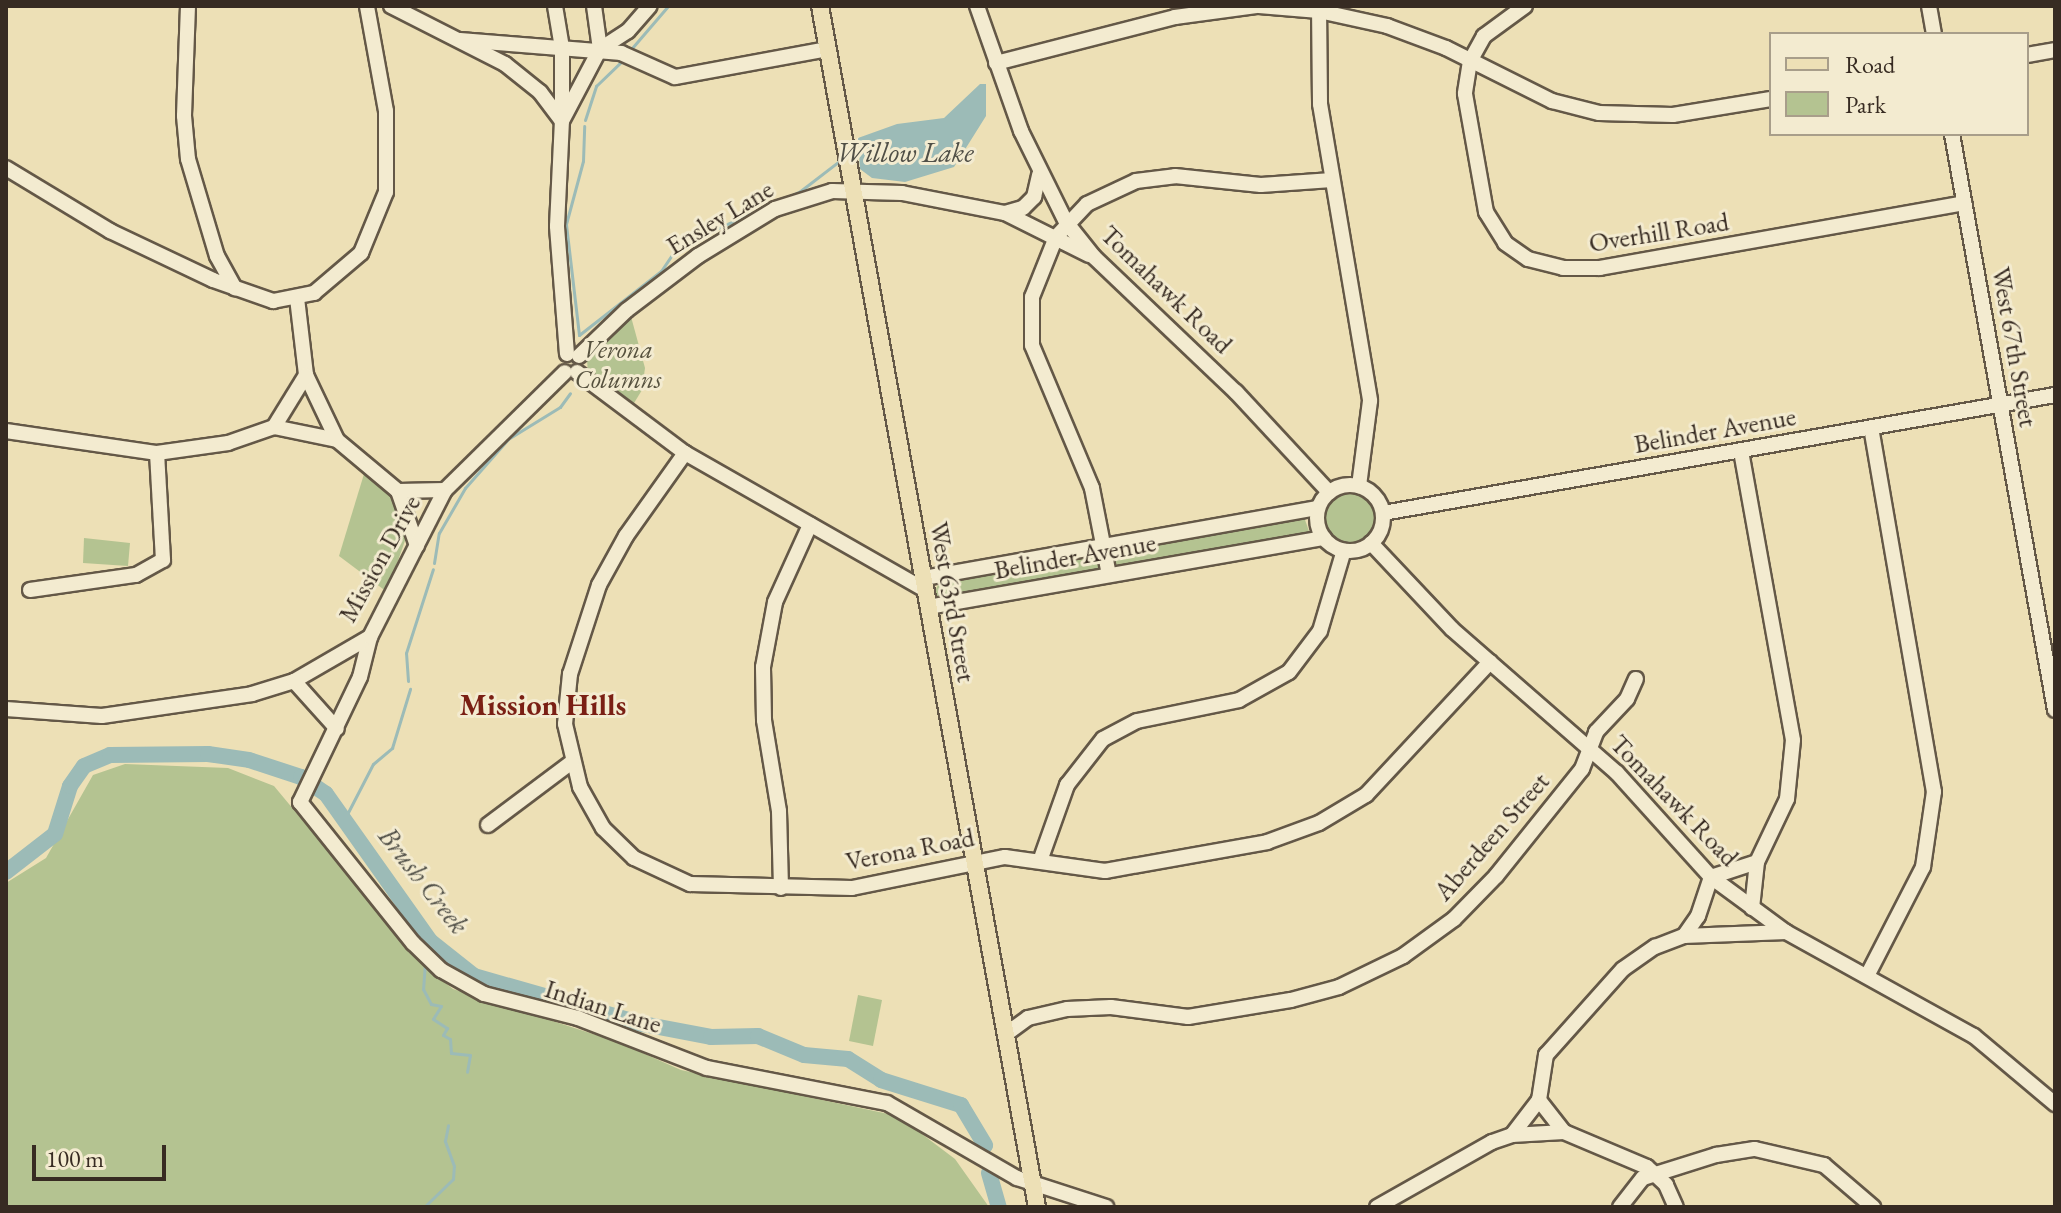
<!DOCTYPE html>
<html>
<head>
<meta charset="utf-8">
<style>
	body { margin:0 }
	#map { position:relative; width:2061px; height:1213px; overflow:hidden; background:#ede0b6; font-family:"EB Garamond",serif }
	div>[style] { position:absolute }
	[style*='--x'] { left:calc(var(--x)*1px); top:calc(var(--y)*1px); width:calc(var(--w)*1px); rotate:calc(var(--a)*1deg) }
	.green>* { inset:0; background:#b4c391 }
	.round { border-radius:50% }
	.water>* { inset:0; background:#9cbbb7 }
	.stream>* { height:3px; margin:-1.5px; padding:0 1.5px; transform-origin:1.5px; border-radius:1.5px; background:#9cbbb7 }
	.river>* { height:16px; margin:-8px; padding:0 8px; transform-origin:8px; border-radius:8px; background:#9cbbb7 }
	.roads { filter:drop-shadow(2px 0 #645847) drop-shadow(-2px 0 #645847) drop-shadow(0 2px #645847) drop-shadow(0 -2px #645847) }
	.minor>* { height:14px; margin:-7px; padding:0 7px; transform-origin:7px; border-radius:7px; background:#f3ebd0 }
	.minor>.ring { margin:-7px; padding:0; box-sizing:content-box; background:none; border:14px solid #f3ebd0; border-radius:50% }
	.major>* { height:16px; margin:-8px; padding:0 8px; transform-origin:8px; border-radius:8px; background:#ede0b6 }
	span { translate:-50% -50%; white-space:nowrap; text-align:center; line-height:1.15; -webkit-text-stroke:6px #f3ebd0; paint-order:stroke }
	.street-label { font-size:26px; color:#372b22 }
	.park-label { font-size:26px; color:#56513e; font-style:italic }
	.water-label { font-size:28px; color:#504f47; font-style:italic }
	.quarter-label { font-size:30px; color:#7a1f14; font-weight:700 }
	.frame { position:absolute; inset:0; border:8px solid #372b22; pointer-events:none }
	.legend { position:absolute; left:1769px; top:32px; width:260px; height:104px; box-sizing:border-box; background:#f3ebd0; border:2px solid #a89e8a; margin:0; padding:10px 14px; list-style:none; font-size:24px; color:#372b22 }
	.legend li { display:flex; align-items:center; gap:16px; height:40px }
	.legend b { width:40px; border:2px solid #a89e8a }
	.scale { position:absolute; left:32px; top:1145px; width:134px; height:36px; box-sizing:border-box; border:4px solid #372b22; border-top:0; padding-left:10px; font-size:24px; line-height:28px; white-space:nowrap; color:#372b22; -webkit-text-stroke:6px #f3ebd0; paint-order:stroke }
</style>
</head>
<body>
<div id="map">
	<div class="green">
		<div style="clip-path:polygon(630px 313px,645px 368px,642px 390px,631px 408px,588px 374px,587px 360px)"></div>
		<div style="clip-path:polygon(364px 474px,394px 499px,407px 535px,387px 592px,339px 556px)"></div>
		<div class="round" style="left:1323px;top:493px;width:54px;height:54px"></div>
		<div style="clip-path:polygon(1304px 517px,1310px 534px,1115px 567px,1115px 551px)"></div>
		<div style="clip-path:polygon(84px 538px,130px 543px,128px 566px,83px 563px)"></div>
		<div style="clip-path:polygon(1097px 554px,1101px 572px,938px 599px,934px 593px,940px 581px)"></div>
		<div style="clip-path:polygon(125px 764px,228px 768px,274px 786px,423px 965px,453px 989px,618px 1042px,681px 1070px,898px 1116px,955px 1159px,989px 1207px,6px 1207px,6px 883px,46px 858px,93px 775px)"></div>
		<div style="clip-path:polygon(858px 995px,882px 1000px,873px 1046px,849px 1041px)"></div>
	</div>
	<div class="water">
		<div style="clip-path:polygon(980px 84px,986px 84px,986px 116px,954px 167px,905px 182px,872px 178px,860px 169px,858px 138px,897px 124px,944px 118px)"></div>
	</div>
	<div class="stream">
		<div style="--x:632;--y:48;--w:55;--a:-49.4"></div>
		<div style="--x:585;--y:120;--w:36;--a:-72"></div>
		<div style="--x:596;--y:86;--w:37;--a:-44"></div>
		<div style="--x:579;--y:335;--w:104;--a:-38"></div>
		<div style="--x:661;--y:271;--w:30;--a:-56"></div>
		<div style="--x:678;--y:246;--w:133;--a:-24.1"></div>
		<div style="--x:799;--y:192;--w:49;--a:-37.6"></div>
		<div style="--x:579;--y:335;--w:112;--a:-96.7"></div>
		<div style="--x:566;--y:224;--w:65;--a:-74.9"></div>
		<div style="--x:583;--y:161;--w:35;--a:-88"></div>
		<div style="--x:434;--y:563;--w:30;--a:-81"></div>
		<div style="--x:439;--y:533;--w:52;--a:-60"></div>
		<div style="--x:465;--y:488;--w:65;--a:-48.7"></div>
		<div style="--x:508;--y:439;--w:61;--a:-31.6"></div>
		<div style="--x:560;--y:407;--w:17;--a:-54"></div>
		<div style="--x:408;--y:681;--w:28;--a:-94"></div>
		<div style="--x:406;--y:653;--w:88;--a:-72.2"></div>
		<div style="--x:343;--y:822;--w:65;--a:-62.7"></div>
		<div style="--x:373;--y:764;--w:25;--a:-40"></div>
		<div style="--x:392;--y:748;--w:62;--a:-73"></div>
		<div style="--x:428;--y:951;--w:10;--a:-79"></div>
		<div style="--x:425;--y:962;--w:27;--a:94"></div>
		<div style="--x:423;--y:989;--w:17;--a:62"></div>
		<div style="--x:431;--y:1004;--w:10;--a:11"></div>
		<div style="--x:441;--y:1006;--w:15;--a:122"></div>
		<div style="--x:433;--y:1019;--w:17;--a:33"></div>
		<div style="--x:447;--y:1028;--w:8;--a:120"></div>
		<div style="--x:443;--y:1035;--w:8;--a:30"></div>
		<div style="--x:450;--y:1039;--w:14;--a:86"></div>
		<div style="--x:451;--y:1053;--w:19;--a:6"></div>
		<div style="--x:470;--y:1055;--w:17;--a:100"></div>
		<div style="--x:424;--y:1207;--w:40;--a:-44"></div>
		<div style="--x:453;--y:1179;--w:13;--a:-86"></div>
		<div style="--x:454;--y:1166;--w:27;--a:-110"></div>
		<div style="--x:445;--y:1141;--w:16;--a:-79"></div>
	</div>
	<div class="river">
		<div style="--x:6;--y:872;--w:62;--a:-37.8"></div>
		<div style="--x:55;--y:834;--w:50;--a:-72.6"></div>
		<div style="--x:70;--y:786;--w:24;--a:-55"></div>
		<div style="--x:84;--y:766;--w:28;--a:-23"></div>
		<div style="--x:110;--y:755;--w:98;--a:-0.6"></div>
		<div style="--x:208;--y:754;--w:41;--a:8.3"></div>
		<div style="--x:249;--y:760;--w:55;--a:18.1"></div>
		<div style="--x:301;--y:777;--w:30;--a:34"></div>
		<div style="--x:326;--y:794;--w:180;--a:54.7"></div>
		<div style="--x:430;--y:941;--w:56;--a:38.5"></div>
		<div style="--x:474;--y:976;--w:176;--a:15.9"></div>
		<div style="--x:643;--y:1024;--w:69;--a:10.8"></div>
		<div style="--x:711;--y:1037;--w:47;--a:-1.2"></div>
		<div style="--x:758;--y:1036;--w:50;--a:22.4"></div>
		<div style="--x:804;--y:1055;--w:44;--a:5.2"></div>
		<div style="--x:848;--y:1059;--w:39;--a:32"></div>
		<div style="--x:881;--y:1080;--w:84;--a:17.4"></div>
		<div style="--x:961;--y:1105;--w:47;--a:59"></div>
		<div style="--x:989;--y:1173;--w:35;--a:74"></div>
	</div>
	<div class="roads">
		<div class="minor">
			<div style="--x:188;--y:6;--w:110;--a:92.1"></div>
			<div style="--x:184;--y:116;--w:43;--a:84.7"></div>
			<div style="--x:188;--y:159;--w:101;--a:73.4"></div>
			<div style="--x:217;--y:256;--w:37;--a:61"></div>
			<div style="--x:391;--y:6;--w:128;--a:27"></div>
			<div style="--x:505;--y:64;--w:45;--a:38.7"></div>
			<div style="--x:540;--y:92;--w:36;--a:53"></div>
			<div style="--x:555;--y:6;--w:43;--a:80.5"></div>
			<div style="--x:562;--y:48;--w:69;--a:90"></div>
			<div style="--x:594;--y:6;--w:43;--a:82.1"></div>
			<div style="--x:977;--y:6;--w:133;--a:70.6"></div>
			<div style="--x:1021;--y:131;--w:102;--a:63.7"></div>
			<div style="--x:1066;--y:222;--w:45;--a:51.3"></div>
			<div style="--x:1094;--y:257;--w:196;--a:43.6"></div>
			<div style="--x:1236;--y:392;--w:137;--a:47.1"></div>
			<div style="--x:1259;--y:6;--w:60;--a:4.8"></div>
			<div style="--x:1319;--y:11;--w:70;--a:12.4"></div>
			<div style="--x:1387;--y:26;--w:63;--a:20.4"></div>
			<div style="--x:1446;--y:48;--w:119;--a:26.6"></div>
			<div style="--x:1552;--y:101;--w:49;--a:14.3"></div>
			<div style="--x:1599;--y:113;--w:74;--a:1.5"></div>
			<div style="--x:1673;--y:115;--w:99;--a:-9.3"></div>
			<div style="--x:1319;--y:6;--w:98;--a:89.4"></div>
			<div style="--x:1320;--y:104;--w:301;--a:80.4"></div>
			<div style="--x:1370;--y:401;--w:86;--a:97.4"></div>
			<div style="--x:1525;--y:6;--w:51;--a:143.8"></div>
			<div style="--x:1484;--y:36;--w:29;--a:119"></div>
			<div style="--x:1470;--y:61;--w:33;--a:99"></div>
			<div style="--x:1465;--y:94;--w:120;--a:79.9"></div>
			<div style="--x:1486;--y:212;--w:36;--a:58"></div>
			<div style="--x:1505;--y:243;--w:28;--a:35"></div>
			<div style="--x:1528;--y:259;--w:36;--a:14"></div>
			<div style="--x:1563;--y:268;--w:37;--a:0"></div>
			<div style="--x:1600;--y:268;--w:370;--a:-10.1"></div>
			<div style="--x:1929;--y:6;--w:28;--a:80"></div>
			<div style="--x:460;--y:40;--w:162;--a:4.6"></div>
			<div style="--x:621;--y:53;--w:59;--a:24"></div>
			<div style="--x:675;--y:77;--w:155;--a:-10.4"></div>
			<div style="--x:2027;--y:55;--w:28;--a:-10"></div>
			<div style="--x:996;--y:63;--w:185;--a:-14.4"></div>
			<div style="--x:1175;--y:17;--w:82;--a:-7.7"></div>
			<div style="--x:1952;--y:134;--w:585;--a:79.86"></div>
			<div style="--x:6;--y:168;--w:122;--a:31.2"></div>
			<div style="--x:110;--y:231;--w:114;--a:25.4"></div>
			<div style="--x:213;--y:280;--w:64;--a:19.3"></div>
			<div style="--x:273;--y:301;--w:42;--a:-11"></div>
			<div style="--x:314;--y:293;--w:62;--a:-40.4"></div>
			<div style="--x:361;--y:253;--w:66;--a:-67.7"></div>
			<div style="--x:386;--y:192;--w:81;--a:-90"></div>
			<div style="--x:386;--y:111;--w:107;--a:-100.3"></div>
			<div style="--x:1005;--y:213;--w:19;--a:-16"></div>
			<div style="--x:1023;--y:208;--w:16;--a:-45"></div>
			<div style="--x:1034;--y:197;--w:23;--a:-77"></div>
			<div style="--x:297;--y:298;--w:78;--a:83.3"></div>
			<div style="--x:306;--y:375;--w:72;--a:64.5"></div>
			<div style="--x:337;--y:440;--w:80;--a:39.9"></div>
			<div style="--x:398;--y:491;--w:47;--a:-1.2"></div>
			<div style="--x:567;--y:354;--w:128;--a:-94.5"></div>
			<div style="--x:557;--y:226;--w:105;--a:-87.3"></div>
			<div style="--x:562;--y:121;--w:81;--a:-62.2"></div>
			<div style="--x:600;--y:49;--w:33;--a:-33"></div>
			<div style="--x:628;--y:31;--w:33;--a:-49"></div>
			<div style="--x:579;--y:356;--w:66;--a:-43.8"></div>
			<div style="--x:627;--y:310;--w:89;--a:-37.3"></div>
			<div style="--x:698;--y:256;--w:90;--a:-31.4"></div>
			<div style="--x:775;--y:209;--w:60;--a:-17.5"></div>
			<div style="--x:832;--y:191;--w:70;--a:1.6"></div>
			<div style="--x:902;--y:193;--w:105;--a:11"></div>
			<div style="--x:1005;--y:213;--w:94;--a:26.6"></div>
			<div style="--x:577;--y:372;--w:135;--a:36.9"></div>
			<div style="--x:685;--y:453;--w:276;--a:29.7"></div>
			<div style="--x:274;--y:427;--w:64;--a:11.7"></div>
			<div style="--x:6;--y:431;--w:153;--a:8.3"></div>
			<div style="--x:157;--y:453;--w:72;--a:-8"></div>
			<div style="--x:228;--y:443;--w:49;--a:-19.2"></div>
			<div style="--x:274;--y:427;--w:61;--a:-58.4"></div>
			<div style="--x:685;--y:453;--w:102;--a:125.4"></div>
			<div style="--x:626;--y:536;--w:56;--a:118.9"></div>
			<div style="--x:599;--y:585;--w:94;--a:108"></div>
			<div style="--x:570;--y:674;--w:50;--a:95.7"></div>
			<div style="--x:565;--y:724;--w:65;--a:76.6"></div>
			<div style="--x:580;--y:787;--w:47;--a:60.7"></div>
			<div style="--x:603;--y:828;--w:43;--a:44.1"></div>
			<div style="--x:634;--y:858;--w:62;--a:24.9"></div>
			<div style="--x:690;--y:884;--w:162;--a:1.4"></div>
			<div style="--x:852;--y:888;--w:156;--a:-11.5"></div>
			<div style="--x:1005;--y:857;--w:101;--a:8"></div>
			<div style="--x:1105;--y:871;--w:165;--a:-10.1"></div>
			<div style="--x:1267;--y:842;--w:55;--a:-20.1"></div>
			<div style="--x:1319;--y:823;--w:55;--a:-30.8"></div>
			<div style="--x:1366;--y:795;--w:182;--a:-47"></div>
			<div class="ring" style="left:1317px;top:485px;width:52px;height:52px"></div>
			<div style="--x:398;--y:491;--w:58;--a:70.9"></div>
			<div style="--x:1383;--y:513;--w:682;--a:-9.96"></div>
			<div style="--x:1371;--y:543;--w:118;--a:46.7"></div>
			<div style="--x:1452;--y:629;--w:219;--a:41.1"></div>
			<div style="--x:1617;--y:773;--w:140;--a:47.9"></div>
			<div style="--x:1711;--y:877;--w:93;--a:36.3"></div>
			<div style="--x:1786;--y:932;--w:215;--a:29"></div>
			<div style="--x:1974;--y:1036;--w:106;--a:40"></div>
			<div style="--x:1109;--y:575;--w:89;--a:-101.1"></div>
			<div style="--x:1092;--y:488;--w:155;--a:-112.8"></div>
			<div style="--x:1032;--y:345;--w:48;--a:-90"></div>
			<div style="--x:1032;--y:297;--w:65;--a:-68.2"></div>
			<div style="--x:1056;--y:237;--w:45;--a:-46.8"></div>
			<div style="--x:1087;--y:204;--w:54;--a:-25.1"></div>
			<div style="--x:1136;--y:181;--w:39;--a:-7"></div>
			<div style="--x:1175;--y:176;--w:86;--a:6"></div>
			<div style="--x:1261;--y:185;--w:71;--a:-4"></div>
			<div style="--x:924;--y:578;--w:400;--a:-10.1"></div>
			<div style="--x:30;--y:590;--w:107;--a:-8.1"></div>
			<div style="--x:136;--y:575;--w:31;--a:-29"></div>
			<div style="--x:163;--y:560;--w:107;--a:-93.2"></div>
			<div style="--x:928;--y:607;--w:402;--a:-9.9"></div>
			<div style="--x:370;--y:637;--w:41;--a:104"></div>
			<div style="--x:360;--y:677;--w:139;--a:115.6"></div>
			<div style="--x:300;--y:802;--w:181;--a:51.3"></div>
			<div style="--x:413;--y:943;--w:39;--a:44"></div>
			<div style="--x:441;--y:970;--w:49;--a:29.2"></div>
			<div style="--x:484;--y:994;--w:97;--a:14.3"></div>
			<div style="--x:578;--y:1018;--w:138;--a:21.2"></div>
			<div style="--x:707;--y:1068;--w:183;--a:11"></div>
			<div style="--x:887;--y:1103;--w:150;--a:30"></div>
			<div style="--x:1017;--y:1178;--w:94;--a:18"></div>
			<div style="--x:294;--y:681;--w:64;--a:48.1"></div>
			<div style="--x:6;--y:709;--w:96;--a:4.2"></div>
			<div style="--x:102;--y:716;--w:152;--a:-8.3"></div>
			<div style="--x:252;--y:694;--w:44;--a:-17.2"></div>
			<div style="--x:294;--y:681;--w:88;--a:-30.1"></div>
			<div style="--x:370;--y:637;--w:165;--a:-63"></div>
			<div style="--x:445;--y:490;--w:168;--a:-44.5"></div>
			<div style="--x:488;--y:825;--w:105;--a:-36.9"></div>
			<div style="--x:1040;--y:861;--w:81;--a:-70.4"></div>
			<div style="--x:1067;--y:785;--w:58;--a:-52"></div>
			<div style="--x:1103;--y:739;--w:38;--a:-28"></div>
			<div style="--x:1137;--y:721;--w:104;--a:-11.6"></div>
			<div style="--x:1239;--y:700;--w:57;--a:-29.2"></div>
			<div style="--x:1289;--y:672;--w:51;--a:-52.9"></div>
			<div style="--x:1320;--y:631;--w:84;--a:-73.5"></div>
			<div style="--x:781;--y:888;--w:77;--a:-91.5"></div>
			<div style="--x:779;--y:811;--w:92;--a:-99.4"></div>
			<div style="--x:764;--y:720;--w:53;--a:-91.1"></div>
			<div style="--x:763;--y:667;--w:66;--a:-79.5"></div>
			<div style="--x:775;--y:602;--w:85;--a:-65.6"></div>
			<div style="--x:1752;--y:908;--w:46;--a:-83.8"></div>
			<div style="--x:1684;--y:936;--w:102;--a:-2.2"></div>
			<div style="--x:1867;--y:976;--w:123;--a:-62.8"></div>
			<div style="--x:1923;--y:867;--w:76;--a:-81.7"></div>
			<div style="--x:1934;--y:792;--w:369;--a:-99.8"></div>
			<div style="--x:1006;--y:1034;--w:27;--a:-36"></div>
			<div style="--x:1028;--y:1018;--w:40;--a:-13"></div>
			<div style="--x:1067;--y:1009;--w:44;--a:-2.6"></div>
			<div style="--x:1111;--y:1007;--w:78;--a:7.4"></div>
			<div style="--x:1188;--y:1017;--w:104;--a:-9.4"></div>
			<div style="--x:1291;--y:1000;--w:50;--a:-15.2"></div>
			<div style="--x:1339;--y:987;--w:71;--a:-25.8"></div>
			<div style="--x:1403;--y:956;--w:63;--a:-36"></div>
			<div style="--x:1454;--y:919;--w:60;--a:-45.7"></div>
			<div style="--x:1496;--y:876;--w:137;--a:-51.2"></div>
			<div style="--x:1582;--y:769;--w:40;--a:-69"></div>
			<div style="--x:1596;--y:732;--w:45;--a:-46.8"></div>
			<div style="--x:1627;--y:699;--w:22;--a:-66"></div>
			<div style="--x:1564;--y:1132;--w:41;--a:-128"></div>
			<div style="--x:1539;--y:1100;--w:46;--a:-81.2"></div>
			<div style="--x:1546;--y:1055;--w:115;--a:-48.2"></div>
			<div style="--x:1623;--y:969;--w:39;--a:-35"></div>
			<div style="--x:1655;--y:947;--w:31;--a:-21"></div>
			<div style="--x:1684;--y:936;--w:24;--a:-55"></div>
			<div style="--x:1698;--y:916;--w:41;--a:-71.6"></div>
			<div style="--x:1711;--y:877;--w:48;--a:-18.1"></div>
			<div style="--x:1757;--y:862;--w:70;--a:-64.5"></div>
			<div style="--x:1787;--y:799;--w:59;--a:-84.2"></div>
			<div style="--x:1793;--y:740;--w:294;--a:-100.2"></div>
			<div style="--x:1512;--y:1135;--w:44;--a:-52.4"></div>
			<div style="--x:1377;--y:1207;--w:132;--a:-29.5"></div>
			<div style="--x:1492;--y:1142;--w:21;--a:-19"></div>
			<div style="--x:1512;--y:1135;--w:52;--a:-3.3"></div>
			<div style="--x:1564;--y:1132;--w:90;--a:22.9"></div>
			<div style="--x:1647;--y:1167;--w:26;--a:43"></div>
			<div style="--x:1666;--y:1185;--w:24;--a:66"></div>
			<div style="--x:1620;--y:1207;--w:37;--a:-52"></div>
			<div style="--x:1643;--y:1178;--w:77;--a:-17.5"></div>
			<div style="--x:1716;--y:1155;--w:39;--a:-9"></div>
			<div style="--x:1755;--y:1149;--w:71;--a:13.1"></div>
			<div style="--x:1824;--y:1165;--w:65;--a:40.6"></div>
		</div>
		<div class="major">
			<div style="--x:820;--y:6;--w:1220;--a:79.76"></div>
		</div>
	</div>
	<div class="street-label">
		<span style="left:720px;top:218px;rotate:-31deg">Ensley Lane</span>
		<span style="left:1659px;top:233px;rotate:-9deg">Overhill Road</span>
		<span style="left:1166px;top:290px;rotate:44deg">Tomahawk Road</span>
		<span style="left:2014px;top:347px;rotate:80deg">West 67th Street</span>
		<span style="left:1715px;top:431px;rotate:-10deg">Belinder Avenue</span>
		<span style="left:1075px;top:557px;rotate:-10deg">Belinder Avenue</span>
		<span style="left:380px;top:559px;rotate:-61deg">Mission Drive</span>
		<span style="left:952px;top:602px;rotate:80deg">West 63rd Street</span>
		<span style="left:1674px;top:801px;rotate:46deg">Tomahawk Road</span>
		<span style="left:1492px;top:837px;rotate:-49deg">Aberdeen Street</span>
		<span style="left:910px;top:850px;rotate:-11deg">Verona Road</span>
		<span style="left:603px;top:1007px;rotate:18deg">Indian Lane</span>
	</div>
	<div class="park-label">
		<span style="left:618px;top:365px">Verona<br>Columns</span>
	</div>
	<div class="water-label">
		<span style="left:905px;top:152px">Willow Lake</span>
		<span style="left:424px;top:880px;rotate:52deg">Brush Creek</span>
	</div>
	<div class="quarter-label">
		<span style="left:543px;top:705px">Mission Hills</span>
	</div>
	<div class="frame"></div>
	<ul class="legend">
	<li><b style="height:10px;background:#ede0b6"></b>Road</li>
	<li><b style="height:22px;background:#b4c391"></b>Park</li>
	</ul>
	<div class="scale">100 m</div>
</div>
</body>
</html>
